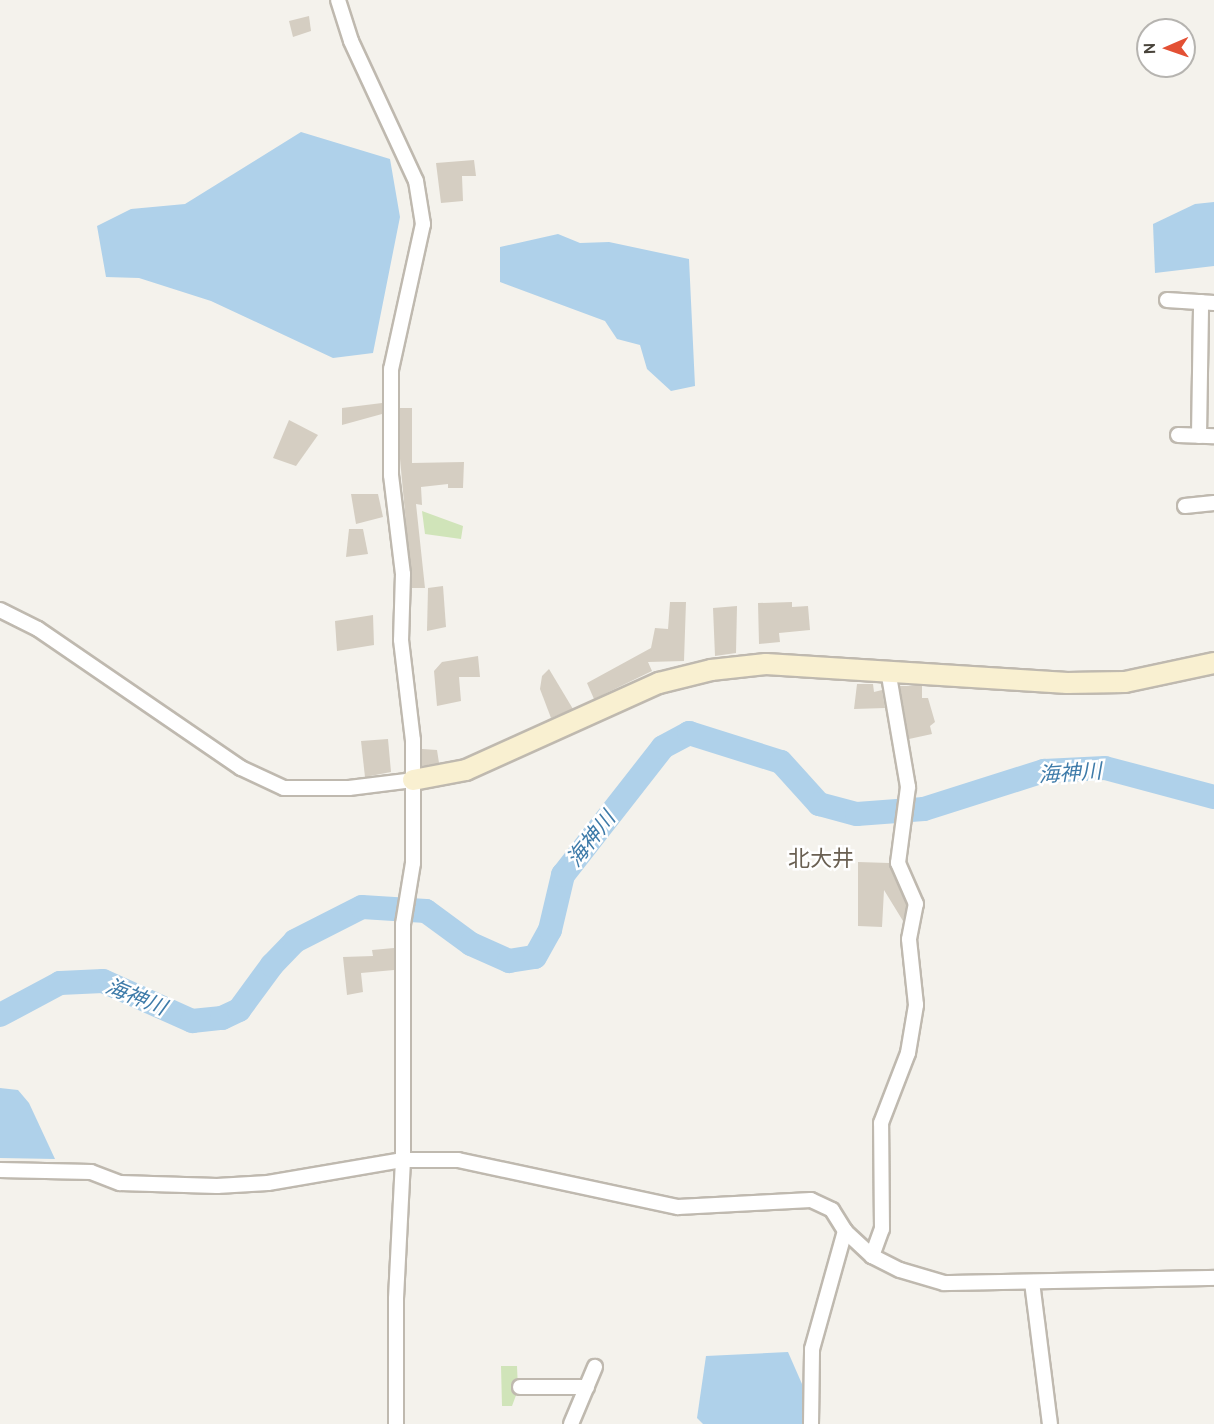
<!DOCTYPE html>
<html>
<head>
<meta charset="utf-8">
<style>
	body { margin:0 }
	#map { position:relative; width:1214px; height:1424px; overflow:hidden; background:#f4f2ec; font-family:Cabin,"Noto Sans JP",sans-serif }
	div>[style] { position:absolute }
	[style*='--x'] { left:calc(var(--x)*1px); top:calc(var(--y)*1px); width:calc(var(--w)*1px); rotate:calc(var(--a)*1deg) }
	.green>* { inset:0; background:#d0e4b9 }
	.water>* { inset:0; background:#afd1ea }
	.river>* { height:24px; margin:-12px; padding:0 12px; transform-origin:12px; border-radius:12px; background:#afd1ea }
	.building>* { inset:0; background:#d5cec2 }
	.roads { filter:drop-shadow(2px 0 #bfb9af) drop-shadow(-2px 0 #bfb9af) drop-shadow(0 2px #bfb9af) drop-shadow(0 -2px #bfb9af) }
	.street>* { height:14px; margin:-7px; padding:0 7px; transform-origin:7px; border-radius:7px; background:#fff }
	.secondary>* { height:20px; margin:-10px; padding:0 10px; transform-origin:10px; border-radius:10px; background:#f9f0d1 }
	span { translate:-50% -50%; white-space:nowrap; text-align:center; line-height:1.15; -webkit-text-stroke:5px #fff; paint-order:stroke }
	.water-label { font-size:21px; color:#3e7ba9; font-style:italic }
	.quarter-label { font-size:22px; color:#6a6052 }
	.north { position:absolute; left:1136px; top:18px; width:60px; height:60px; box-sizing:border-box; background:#fff; border:2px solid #b6b4b0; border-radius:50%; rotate:268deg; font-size:16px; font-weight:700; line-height:24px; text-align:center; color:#48433a }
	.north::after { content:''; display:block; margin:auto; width:21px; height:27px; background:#e35034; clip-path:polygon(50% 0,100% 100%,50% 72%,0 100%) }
</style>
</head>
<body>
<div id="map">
	<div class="green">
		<div style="clip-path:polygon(422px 511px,463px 526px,461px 539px,425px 534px)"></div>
		<div style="clip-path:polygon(501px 1366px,517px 1366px,518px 1390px,512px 1406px,502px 1406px)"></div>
	</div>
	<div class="water">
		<div style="clip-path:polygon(301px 132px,390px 159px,400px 217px,373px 353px,333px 358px,211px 301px,139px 278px,106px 277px,97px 226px,131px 209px,185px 204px)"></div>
		<div style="clip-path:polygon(1214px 202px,1214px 266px,1155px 273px,1153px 224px,1195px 204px)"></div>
		<div style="clip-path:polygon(558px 234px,580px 243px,609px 242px,689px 259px,695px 386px,671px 391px,647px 369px,640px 345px,617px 339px,605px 321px,500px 282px,500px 247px)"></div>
		<div style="clip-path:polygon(0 1088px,18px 1090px,29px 1103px,55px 1159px,0 1158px)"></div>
		<div style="clip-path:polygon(788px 1352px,802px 1384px,804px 1424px,703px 1424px,697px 1418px,706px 1356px)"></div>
	</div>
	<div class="river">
		<div style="--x:0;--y:1015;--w:68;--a:-28.1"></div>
		<div style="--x:60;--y:983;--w:43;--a:-2.7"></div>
		<div style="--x:103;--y:981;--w:98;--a:24.2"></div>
		<div style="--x:192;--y:1021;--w:30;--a:-6"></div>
		<div style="--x:222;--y:1018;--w:19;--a:-25"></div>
		<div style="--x:239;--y:1010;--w:56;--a:-53.7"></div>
		<div style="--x:272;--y:965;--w:33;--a:-46"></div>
		<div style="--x:295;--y:941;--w:75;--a:-26.9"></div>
		<div style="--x:362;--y:907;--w:64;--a:3.6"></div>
		<div style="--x:426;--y:911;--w:56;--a:36.3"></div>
		<div style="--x:471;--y:944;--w:42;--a:24.1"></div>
		<div style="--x:509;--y:961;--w:26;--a:-9"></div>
		<div style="--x:535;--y:957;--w:31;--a:-61"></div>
		<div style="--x:550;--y:930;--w:57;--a:-76.7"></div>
		<div style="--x:563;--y:875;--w:162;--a:-52"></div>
		<div style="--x:663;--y:747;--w:30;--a:-28"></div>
		<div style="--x:689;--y:733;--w:96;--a:17.5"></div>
		<div style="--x:781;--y:762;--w:57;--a:47.9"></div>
		<div style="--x:819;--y:804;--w:39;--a:15"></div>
		<div style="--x:857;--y:814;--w:67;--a:-4.3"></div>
		<div style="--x:924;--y:809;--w:126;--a:-17.6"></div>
		<div style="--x:1044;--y:771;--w:61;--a:-2.8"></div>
		<div style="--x:1105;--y:768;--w:113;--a:14.9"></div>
	</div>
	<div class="building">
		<div style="clip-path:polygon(309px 16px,311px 31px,293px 37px,289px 21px)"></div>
		<div style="clip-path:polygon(474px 160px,476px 176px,462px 176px,463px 201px,441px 203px,436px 163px)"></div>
		<div style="clip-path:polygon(382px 403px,382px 414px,342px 425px,342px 408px)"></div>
		<div style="clip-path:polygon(400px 408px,412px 408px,412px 463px,464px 462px,463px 488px,448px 488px,448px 484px,421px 487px,422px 505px,416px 504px,425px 588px,412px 588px,400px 459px)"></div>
		<div style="clip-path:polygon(289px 420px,318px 435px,296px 466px,273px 458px)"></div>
		<div style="clip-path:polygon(351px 494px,378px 494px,383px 517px,356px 524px)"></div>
		<div style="clip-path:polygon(349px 529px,363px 529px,368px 554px,346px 557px)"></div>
		<div style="clip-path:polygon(443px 586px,446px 627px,427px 631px,428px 588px)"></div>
		<div style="clip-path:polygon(670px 602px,686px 602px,684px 661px,648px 662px,652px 671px,594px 699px,587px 683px,651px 648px,655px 628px,668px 629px)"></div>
		<div style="clip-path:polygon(792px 602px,792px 607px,808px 606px,810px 630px,779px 633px,780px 642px,759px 644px,758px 603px)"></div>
		<div style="clip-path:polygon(737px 606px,736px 653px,715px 656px,713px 608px)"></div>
		<div style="clip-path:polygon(373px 615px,374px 645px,337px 651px,335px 621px)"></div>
		<div style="clip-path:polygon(478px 656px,480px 677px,459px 677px,461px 701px,437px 706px,434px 671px,442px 662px)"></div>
		<div style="clip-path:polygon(549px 669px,573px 709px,551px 718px,540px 689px,542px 676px)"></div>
		<div style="clip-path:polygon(857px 684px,873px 684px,874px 692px,882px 690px,885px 708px,854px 709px)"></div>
		<div style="clip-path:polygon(900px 686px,922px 686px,922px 698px,928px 698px,935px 722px,930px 726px,932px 734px,909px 739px)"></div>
		<div style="clip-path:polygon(388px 739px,391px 772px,365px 777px,361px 741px)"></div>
		<div style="clip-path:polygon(422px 749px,437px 750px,439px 763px,422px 766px)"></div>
		<div style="clip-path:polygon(858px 862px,889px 863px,907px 905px,903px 921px,884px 890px,882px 927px,858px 926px)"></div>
		<div style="clip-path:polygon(394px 948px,394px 970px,361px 973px,363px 992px,347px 995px,343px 957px,373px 956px,372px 950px)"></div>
	</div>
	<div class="roads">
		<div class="street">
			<div style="--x:338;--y:0;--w:43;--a:72.4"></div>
			<div style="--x:351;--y:41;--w:154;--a:65.1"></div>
			<div style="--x:416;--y:181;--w:44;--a:80.8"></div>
			<div style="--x:423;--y:224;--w:148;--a:102.4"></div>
			<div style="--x:391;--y:369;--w:106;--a:90"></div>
			<div style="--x:391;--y:475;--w:100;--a:83.1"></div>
			<div style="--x:403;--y:574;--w:66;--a:91.7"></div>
			<div style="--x:401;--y:640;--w:101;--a:83.2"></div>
			<div style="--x:413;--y:740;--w:123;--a:90"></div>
			<div style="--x:413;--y:863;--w:62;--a:99.3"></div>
			<div style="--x:403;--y:924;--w:236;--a:90"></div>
			<div style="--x:403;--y:1160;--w:139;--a:92.9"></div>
			<div style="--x:396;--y:1299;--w:125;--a:90"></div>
			<div style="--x:1167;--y:300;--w:47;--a:3.7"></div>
			<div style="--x:1178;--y:435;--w:36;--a:2"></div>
			<div style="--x:1199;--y:436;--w:134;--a:-89.1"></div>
			<div style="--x:1185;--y:506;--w:29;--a:-6"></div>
			<div style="--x:0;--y:610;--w:42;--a:26.6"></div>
			<div style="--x:38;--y:629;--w:246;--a:34.4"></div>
			<div style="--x:241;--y:768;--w:47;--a:24.9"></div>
			<div style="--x:284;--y:788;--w:65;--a:0"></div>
			<div style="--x:349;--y:788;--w:64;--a:-7.1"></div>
			<div style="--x:0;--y:1170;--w:91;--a:1.3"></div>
			<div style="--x:91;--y:1172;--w:31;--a:21"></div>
			<div style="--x:120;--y:1183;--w:97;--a:1.8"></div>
			<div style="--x:217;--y:1186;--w:51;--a:-3.4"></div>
			<div style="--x:268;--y:1183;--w:137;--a:-9.7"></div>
			<div style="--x:403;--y:1160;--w:55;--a:0"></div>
			<div style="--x:458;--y:1160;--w:225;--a:12.1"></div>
			<div style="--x:678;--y:1207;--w:133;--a:-3"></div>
			<div style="--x:811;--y:1200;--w:23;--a:25"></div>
			<div style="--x:832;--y:1210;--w:25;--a:58"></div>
			<div style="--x:845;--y:1231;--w:37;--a:43"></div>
			<div style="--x:872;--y:1256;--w:31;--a:27"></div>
			<div style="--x:900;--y:1270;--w:46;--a:16.5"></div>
			<div style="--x:944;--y:1283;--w:270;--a:-1.1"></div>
			<div style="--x:872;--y:1256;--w:29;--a:-70"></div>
			<div style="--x:882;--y:1229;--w:106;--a:-90.5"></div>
			<div style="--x:881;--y:1123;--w:75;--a:-68.9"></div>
			<div style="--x:908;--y:1053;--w:49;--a:-80.5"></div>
			<div style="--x:916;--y:1005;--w:66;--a:-96.1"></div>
			<div style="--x:909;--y:939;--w:36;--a:-79"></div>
			<div style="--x:916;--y:904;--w:45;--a:-113.7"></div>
			<div style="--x:898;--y:863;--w:77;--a:-82.5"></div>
			<div style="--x:908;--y:787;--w:119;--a:-99.7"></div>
			<div style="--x:1032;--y:1282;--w:143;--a:82.8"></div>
			<div style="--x:520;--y:1387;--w:67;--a:0"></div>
			<div style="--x:571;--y:1424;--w:62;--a:-67.2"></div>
			<div style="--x:811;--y:1424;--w:75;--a:-89.2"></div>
			<div style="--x:812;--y:1349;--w:123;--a:-74.4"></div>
		</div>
		<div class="secondary">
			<div style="--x:413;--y:780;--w:54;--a:-10.7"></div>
			<div style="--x:466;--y:770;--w:212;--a:-24.3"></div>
			<div style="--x:659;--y:683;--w:54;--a:-14"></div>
			<div style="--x:711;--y:670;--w:55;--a:-6.2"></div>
			<div style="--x:766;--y:664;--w:302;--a:3.6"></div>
			<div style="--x:1067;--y:683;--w:58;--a:-1"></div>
			<div style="--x:1125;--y:682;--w:91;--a:-12.1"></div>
		</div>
	</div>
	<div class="water-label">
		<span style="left:1070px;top:773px;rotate:-4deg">海神川</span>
		<span style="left:591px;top:839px;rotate:-52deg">海神川</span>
		<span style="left:136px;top:997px;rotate:22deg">海神川</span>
	</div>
	<div class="quarter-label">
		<span style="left:821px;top:859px">北大井</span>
	</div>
	<div class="north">N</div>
</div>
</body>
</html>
